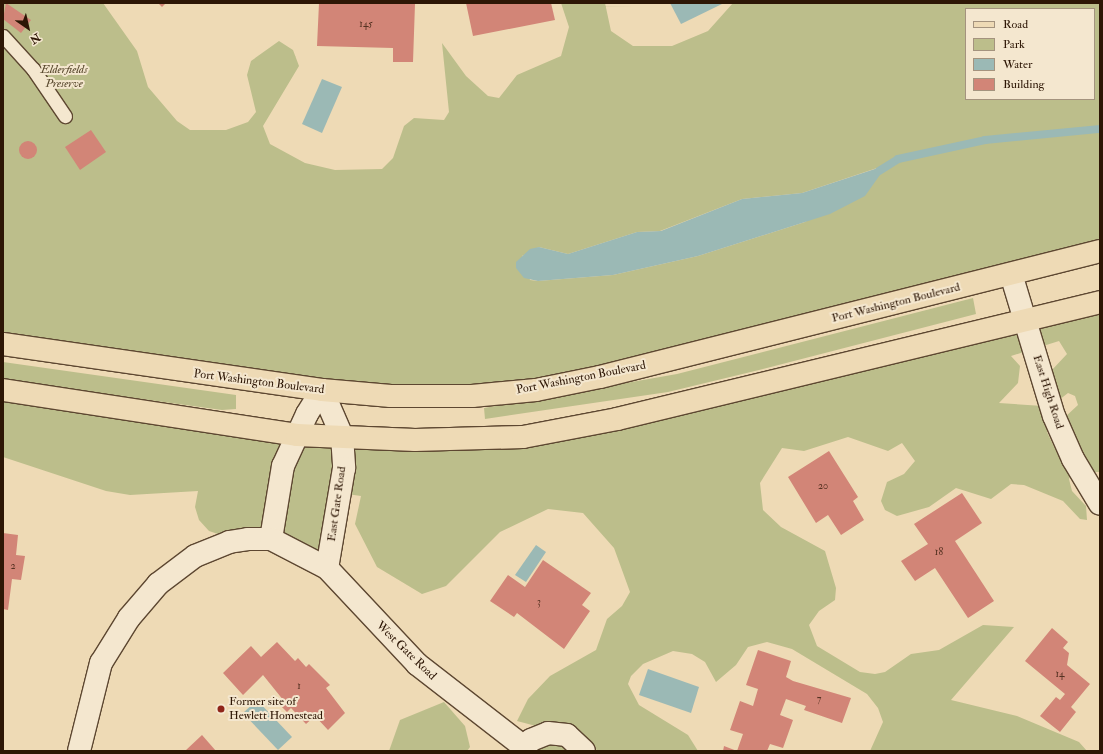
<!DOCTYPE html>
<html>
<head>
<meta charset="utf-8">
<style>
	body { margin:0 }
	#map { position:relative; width:1103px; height:754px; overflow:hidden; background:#eedab5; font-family:"IM FELL Double Pica",serif }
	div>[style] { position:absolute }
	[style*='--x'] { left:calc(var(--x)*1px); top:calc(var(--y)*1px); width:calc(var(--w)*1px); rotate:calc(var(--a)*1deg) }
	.green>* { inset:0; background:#bcbe8b }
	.water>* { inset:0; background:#9bb9b5 }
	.stream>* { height:8px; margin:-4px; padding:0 4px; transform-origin:4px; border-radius:4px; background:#9bb9b5 }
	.building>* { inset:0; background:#d28577 }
	.round { border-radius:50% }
	.roads { filter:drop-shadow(1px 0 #5d4731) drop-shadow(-1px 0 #5d4731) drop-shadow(0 1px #5d4731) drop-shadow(0 -1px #5d4731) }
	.service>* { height:13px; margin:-6.5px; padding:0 6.5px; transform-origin:6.5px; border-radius:6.5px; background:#f4e7cf }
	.minor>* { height:22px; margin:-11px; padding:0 11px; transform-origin:11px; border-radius:11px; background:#f4e7cf }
	.primary>* { height:22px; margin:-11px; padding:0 11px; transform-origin:11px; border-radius:11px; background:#eedab5 }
	.dots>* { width:11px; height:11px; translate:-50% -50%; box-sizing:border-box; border:2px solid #f4e7cf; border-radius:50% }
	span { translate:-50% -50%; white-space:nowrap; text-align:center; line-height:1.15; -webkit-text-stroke:4px #f4e7cf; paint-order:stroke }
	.number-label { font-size:10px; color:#563222 }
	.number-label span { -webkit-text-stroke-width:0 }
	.park-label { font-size:12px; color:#58482d; font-style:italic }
	.street-label { font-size:12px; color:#2d1605 }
	.poi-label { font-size:12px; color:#2d1605 }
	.left { translate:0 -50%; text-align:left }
	.frame { position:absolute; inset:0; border:4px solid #2d1605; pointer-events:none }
	.legend { position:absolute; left:965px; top:8px; width:130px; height:92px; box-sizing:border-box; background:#f4e7cf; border:1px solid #a4937e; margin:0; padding:5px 7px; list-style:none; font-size:12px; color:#2d1605 }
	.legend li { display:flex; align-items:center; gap:8px; height:20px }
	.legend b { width:20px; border:1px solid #a4937e }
	.north { position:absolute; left:8px; top:8px; width:40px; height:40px; -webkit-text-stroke:3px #f4e7cf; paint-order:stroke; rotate:146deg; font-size:11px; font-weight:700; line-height:16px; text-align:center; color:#2d1605 }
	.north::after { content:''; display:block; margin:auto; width:14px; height:18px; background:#2d1605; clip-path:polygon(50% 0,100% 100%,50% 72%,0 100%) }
</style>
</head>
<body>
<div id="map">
	<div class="green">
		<div style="clip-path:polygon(evenodd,3px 3px,103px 3px,137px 51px,148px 87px,177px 121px,190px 130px,226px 130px,248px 122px,256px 112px,247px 75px,251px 61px,279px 41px,293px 50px,299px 66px,263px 126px,270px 144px,305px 163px,335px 170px,382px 169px,393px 158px,404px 126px,414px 118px,444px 120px,449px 112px,442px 43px,466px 76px,488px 96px,499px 98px,517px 75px,561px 56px,569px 27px,561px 3px,605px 3px,611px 31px,633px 46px,672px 46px,708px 31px,733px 3px,1100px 3px,1100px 251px,472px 396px,3px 344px,3px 3px,966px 9px,1094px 9px,1094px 99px,966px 99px,966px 9px,3px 3px,886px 165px,805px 222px,698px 256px,613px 275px,538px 281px,530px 280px,522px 256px,539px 247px,568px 254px,637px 232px,660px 231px,742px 199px,802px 193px,886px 165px)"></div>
		<div style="clip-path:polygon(973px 298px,976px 314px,759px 370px,668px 392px,485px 419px,484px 408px,677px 374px)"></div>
		<div style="clip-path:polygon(evenodd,1100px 303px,1100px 472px,1072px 472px,1069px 479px,1072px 491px,1086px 506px,1087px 520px,1080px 519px,1063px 501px,1024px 485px,1011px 484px,991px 499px,956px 488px,929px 507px,897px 516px,885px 510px,881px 501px,887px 482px,904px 474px,915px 461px,902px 443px,888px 451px,848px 437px,804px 451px,782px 448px,760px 483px,763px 510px,781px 527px,825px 551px,836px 588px,835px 600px,819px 611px,809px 625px,817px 646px,860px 672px,875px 674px,885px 672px,911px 654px,939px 650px,983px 625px,1014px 627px,951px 700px,1017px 716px,1079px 742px,1087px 751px,870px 751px,883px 722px,878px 708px,867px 694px,792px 649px,767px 642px,748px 647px,736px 665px,716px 682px,705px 662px,692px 654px,673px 651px,643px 664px,631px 676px,628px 684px,639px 705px,688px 735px,698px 751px,598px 751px,565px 725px,536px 726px,517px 721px,528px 699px,550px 676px,596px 650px,607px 619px,622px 606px,630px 592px,614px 548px,583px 513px,548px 509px,500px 532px,446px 586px,422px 594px,377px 567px,355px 524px,361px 496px,340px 493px,327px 568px,262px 527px,252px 534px,227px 537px,209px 531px,199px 520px,195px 507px,198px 491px,130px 495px,106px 491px,3px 457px,3px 391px,255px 429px,481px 439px,1100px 303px,1059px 341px,1067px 354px,1051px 371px,1059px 400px,1068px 393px,1075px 396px,1078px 405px,1065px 417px,1066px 458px,1058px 455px,1047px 432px,1050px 420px,1043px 406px,999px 403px,1018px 383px,1020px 366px,1011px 356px,1059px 341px)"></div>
		<div style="clip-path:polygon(3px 362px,236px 395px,236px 409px,222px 410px,3px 380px)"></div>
		<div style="clip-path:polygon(444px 702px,465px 726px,470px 747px,467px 751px,389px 751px,400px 720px)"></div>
		<div style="clip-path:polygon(539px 735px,584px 751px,522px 751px)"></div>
	</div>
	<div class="water">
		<div style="clip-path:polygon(670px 3px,722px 3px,722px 4px,681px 24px)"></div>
		<div style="clip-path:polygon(322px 79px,342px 87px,322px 133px,302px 124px)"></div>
		<div style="clip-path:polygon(887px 165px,865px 196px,830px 214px,698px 256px,613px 275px,538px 281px,524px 278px,516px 268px,516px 262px,530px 249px,539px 247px,568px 254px,637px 232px,661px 231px,742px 199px,802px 193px)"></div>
		<div style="clip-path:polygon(536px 545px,546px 552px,526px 582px,515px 575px)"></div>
		<div style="clip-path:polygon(648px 669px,699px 687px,691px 713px,639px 695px)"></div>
		<div style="clip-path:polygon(257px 700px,292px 737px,278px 750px,243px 713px)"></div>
	</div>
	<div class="stream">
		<div style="--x:879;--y:171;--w:22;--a:-32"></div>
		<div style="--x:898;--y:159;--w:89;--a:-12.3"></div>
		<div style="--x:985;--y:140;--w:116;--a:-5.5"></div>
	</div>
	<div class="building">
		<div style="clip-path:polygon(6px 3px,31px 20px,21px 33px,3px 19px)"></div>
		<div style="clip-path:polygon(158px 3px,166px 3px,162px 7px)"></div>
		<div style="clip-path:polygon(319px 3px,415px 4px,413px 62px,393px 62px,393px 48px,317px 46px)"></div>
		<div style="clip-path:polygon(466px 3px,551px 3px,555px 20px,473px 36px)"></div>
		<div style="clip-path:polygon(91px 130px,106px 152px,80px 170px,65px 147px)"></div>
		<div class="round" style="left:19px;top:141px;width:18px;height:18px"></div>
		<div style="clip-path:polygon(829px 451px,858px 497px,853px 501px,864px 520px,841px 535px,828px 515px,816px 523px,788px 477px)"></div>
		<div style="clip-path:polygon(962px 493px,982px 523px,955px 541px,994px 601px,968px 618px,935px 568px,915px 581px,901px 561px,928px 544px,914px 524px)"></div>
		<div style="clip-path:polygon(3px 533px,18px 535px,16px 555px,25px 556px,21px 580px,12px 579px,8px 610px,3px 609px)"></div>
		<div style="clip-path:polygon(543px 560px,591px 593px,582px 605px,590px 611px,564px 649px,517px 613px,514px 617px,490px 601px,508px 575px,525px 587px)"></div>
		<div style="clip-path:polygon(1052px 628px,1068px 642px,1063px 648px,1069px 653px,1067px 665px,1090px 684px,1071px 707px,1076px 712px,1060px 732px,1040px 716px,1056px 697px,1060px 700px,1065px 694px,1025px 661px)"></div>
		<div style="clip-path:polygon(277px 642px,295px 661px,298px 658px,306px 667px,309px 664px,330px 685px,326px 688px,345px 713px,328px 730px,315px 716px,306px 724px,291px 708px,287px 712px,280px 705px,284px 701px,263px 675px,243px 695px,223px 673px,251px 646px,261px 657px)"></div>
		<div style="clip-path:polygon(758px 650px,791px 661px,786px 677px,793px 681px,851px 698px,842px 723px,804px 710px,806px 706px,786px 699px,780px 715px,793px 720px,783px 748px,770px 744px,767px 751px,737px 751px,743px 734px,730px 730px,740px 701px,753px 706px,758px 689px,746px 685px)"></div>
		<div style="clip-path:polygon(202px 735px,216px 751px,185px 751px)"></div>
		<div style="clip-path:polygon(724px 746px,737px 751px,723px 751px)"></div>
	</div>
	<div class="roads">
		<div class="service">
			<div style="--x:3;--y:36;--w:45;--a:47.7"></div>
			<div style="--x:33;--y:69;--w:57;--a:55.8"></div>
		</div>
		<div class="minor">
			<div style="--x:1011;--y:274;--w:148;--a:73.2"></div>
			<div style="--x:1054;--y:416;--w:47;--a:66.2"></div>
			<div style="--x:1073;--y:459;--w:52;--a:59"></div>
			<div style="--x:322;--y:390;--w:50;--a:66.5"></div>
			<div style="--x:342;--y:436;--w:32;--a:86"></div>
			<div style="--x:344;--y:468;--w:101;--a:99.6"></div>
			<div style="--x:271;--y:539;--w:74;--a:-80.7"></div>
			<div style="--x:283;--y:466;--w:57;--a:-65.2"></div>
			<div style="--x:307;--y:414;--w:28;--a:-58"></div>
			<div style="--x:79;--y:751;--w:91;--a:-76"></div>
			<div style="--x:101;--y:663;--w:53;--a:-58.1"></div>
			<div style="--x:129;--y:618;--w:45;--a:-49.5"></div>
			<div style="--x:158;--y:584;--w:46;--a:-37.1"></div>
			<div style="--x:195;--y:556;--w:37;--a:-22"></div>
			<div style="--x:229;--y:542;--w:19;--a:-9"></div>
			<div style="--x:248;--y:539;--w:23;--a:0"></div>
			<div style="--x:271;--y:539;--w:63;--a:27.4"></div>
			<div style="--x:327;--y:568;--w:132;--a:46.8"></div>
			<div style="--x:417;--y:664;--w:135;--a:37.8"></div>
			<div style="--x:522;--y:751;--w:14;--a:-51"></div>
			<div style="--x:531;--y:740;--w:18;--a:-22"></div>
			<div style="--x:548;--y:733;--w:19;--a:6"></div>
			<div style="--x:567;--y:735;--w:23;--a:43"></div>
		</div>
		<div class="primary">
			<div style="--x:3;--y:344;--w:322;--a:8.2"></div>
			<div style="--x:322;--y:390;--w:69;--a:5"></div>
			<div style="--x:391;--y:396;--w:81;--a:0"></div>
			<div style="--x:472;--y:396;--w:64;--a:-5.4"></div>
			<div style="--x:536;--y:390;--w:65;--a:-11.5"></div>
			<div style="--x:600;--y:377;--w:516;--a:-14.14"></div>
			<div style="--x:3;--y:390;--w:297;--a:8.7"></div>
			<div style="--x:297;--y:435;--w:118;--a:2.4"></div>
			<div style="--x:415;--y:440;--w:108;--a:-1.6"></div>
			<div style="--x:523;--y:437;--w:96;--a:-10.8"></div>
			<div style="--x:617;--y:419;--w:497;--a:-13.6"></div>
		</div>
	</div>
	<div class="dots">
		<div style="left:221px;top:709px;background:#8f2418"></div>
	</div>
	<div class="number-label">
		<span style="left:366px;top:25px">145</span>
		<span style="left:823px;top:487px">20</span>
		<span style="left:939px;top:553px">18</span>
		<span style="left:13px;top:567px">2</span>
		<span style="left:539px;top:603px">3</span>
		<span style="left:1060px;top:675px">14</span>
		<span style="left:299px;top:687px">1</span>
		<span style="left:819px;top:700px">7</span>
	</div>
	<div class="park-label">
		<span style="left:64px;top:77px">Elderfields<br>Preserve</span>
	</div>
	<div class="street-label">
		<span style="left:896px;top:303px;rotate:-14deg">Port Washington Boulevard</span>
		<span style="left:581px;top:378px;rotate:-11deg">Port Washington Boulevard</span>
		<span style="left:259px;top:382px;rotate:7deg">Port Washington Boulevard</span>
		<span style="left:1048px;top:392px;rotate:72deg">East High Road</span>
		<span style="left:337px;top:504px;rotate:-82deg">East Gate Road</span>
		<span style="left:406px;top:651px;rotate:44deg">West Gate Road</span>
	</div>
	<div class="poi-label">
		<span class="left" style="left:229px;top:709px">Former site of<br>Hewlett Homestead</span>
	</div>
	<div class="frame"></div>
	<ul class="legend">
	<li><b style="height:5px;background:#eedab5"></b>Road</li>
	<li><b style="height:11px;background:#bcbe8b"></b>Park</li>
	<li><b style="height:11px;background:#9bb9b5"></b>Water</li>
	<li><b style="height:11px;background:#d28577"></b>Building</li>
	</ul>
	<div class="north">N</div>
</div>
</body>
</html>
